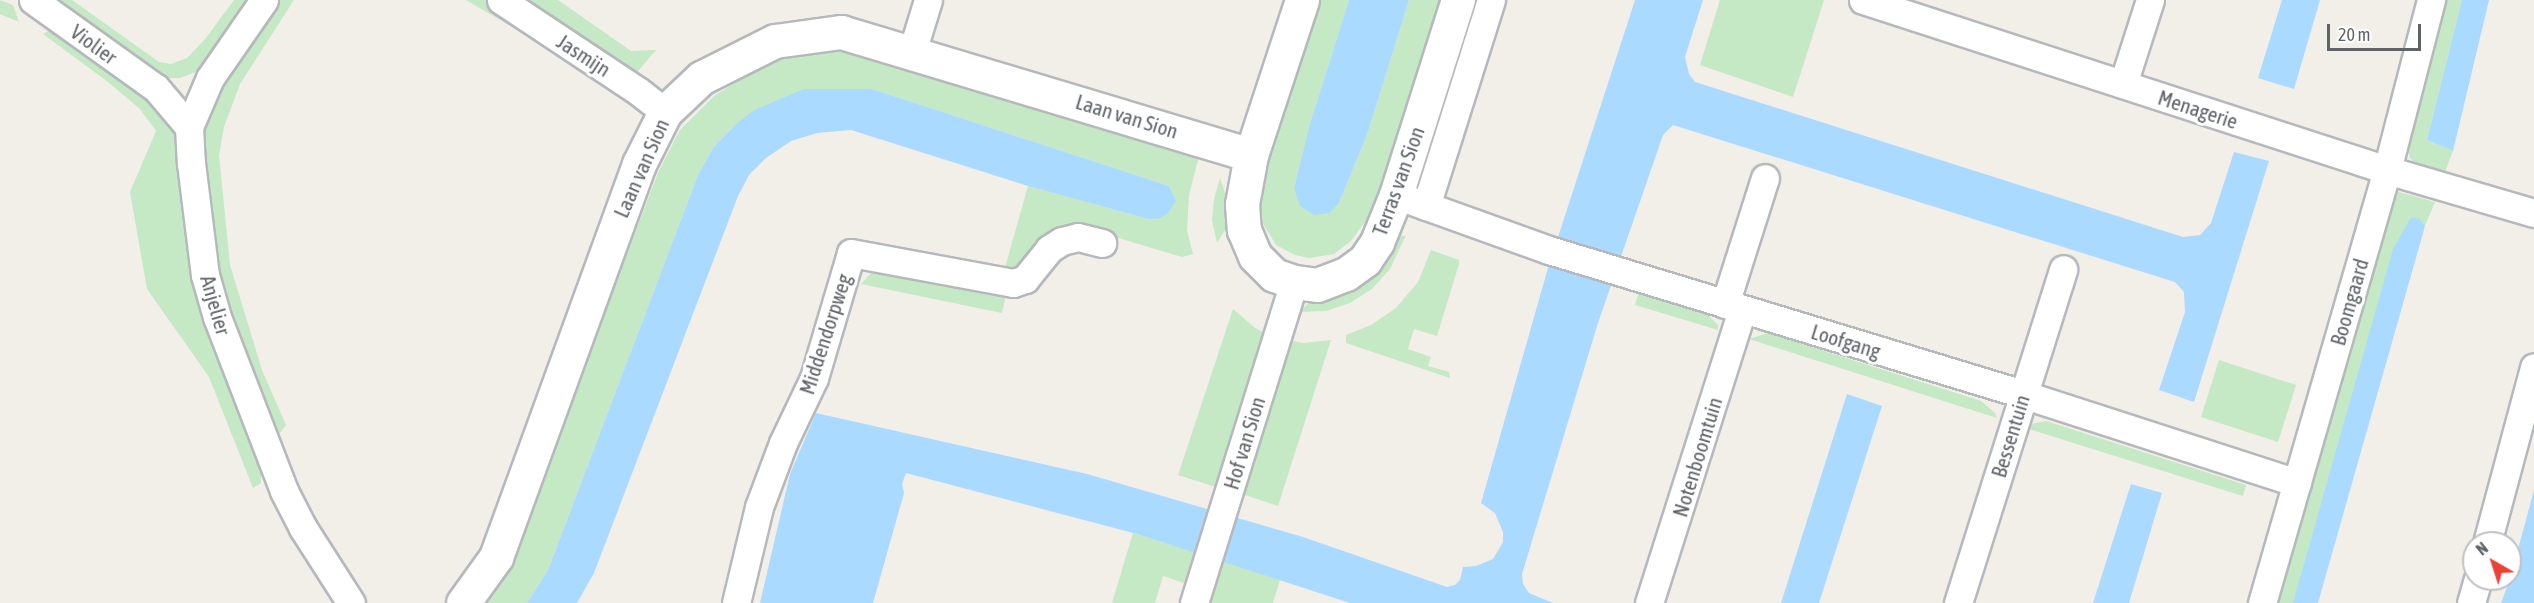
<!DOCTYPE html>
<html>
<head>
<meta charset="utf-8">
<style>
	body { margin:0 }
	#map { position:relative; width:2534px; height:603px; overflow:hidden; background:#f1efe8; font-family:"Asap Condensed",sans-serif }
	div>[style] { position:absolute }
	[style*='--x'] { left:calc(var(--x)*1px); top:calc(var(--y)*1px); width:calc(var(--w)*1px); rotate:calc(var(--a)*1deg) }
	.green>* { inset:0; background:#c5e8c5 }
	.water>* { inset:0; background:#aadaff }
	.roads { filter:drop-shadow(2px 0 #b5b8bc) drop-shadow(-2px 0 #b5b8bc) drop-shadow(0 2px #b5b8bc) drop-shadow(0 -2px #b5b8bc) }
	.street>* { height:27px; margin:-13.5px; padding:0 13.5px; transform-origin:13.5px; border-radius:13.5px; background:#fff }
	.secondary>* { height:33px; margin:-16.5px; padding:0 16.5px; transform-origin:16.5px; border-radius:16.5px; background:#fff }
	span { translate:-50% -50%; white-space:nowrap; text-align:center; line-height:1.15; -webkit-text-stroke:6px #fff; paint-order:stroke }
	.street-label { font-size:21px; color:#5f6368 }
	.north { position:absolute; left:2462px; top:531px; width:60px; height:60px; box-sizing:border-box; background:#fff; border:2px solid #bfc1c3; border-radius:50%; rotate:321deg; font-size:16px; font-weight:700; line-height:24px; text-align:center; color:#5f6368 }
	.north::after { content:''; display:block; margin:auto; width:21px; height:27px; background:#ea4335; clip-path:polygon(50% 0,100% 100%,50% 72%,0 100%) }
	.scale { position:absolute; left:2327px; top:24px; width:94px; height:27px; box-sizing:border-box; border:3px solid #5f6368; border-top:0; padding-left:8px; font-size:18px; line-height:21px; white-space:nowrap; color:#5f6368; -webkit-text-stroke:4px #fff; paint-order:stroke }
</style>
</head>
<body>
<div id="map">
	<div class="green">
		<div style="clip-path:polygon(0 0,13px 5px,19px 22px,0 14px)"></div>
		<div style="clip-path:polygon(49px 0,72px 0,159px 62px,171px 64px,187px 58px,206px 38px,234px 0,255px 0,201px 70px,180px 78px,162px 78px)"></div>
		<div style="clip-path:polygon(279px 0,294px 0,240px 84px,224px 127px,219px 155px,230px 265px,262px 370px,286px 425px,280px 433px,271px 431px,259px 409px,216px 271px,205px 180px,204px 129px,219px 88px)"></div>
		<div style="clip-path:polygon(466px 0,488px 0,524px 23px,519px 31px)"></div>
		<div style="clip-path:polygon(526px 0,558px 0,631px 51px,656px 50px,633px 77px,556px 19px)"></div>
		<div style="clip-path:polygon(1310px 0,1349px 0,1309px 127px,1294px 188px,1339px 203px,1367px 135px,1409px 0,1447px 0,1394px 165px,1370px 215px,1351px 241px,1334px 254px,1309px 258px,1295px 255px,1276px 245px,1263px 224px,1261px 205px,1261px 176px)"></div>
		<div style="clip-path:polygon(1720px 0,1824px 0,1793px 97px,1700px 65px)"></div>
		<div style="clip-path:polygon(2447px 0,2462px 0,2427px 140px,2453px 151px,2444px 175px,2419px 167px,2410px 158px,2408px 148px)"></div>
		<div style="clip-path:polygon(57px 26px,136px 86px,167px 115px,175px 134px,218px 351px,261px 469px,261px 483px,253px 488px,209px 377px,147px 289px,130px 192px,156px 131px,140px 109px,108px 82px,43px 34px)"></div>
		<div style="clip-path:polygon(856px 48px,1199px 156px,1189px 195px,1187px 231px,1193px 254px,1182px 257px,1105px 234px,1019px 270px,1004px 271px,1028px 186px,1148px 219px,1176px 201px,1169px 186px,872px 89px,734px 126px,713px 148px,698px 175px,548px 570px,527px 603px,482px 603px,506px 568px,658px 173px,680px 130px,714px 96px,759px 68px,799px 53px)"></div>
		<div style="clip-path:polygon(1220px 178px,1226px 196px,1226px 229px,1217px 243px,1212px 220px,1214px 199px)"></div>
		<div style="clip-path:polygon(2399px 192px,2435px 202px,2425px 226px,2420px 219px,2293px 603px,2275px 603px,2391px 202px)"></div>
		<div style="clip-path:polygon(1406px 235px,1390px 269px,1372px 289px,1350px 303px,1326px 311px,1299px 312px,1313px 299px,1333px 298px,1353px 290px,1369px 276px,1400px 237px)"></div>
		<div style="clip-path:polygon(1431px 250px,1459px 260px,1459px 264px,1437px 336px,1414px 329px,1408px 349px,1431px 357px,1428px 366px,1449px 372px,1450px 378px,1346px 343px,1346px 335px,1371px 325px,1396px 308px,1418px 282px)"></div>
		<div style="clip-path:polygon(889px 268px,1006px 295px,1002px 313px,861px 284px,871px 273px)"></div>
		<div style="clip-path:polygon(1639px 292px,1708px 315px,1718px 325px,1718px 330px,1635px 305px)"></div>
		<div style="clip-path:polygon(1233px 309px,1254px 327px,1266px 334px,1216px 487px,1178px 475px)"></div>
		<div style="clip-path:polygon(1768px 333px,1981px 401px,1995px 413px,1997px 418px,1749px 339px)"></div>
		<div style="clip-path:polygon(1290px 340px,1303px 343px,1331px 340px,1278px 506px,1239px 493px)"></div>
		<div style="clip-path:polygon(2219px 360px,2296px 385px,2278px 442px,2201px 417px)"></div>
		<div style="clip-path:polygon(2046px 421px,2246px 485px,2243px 496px,2029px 429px,2031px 424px)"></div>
		<div style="clip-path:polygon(1133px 533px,1194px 552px,1184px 583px,1163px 576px,1155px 603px,1112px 603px)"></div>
		<div style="clip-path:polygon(1221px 561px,1280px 580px,1273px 603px,1207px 603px)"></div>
	</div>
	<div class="water">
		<div style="clip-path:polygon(1349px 0,1409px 0,1367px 135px,1339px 203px,1329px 213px,1314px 215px,1300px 206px,1294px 188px,1309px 127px)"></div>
		<div style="clip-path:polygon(1635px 0,1703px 0,1685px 57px,1689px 74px,1695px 82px,2183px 237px,2200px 235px,2211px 223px,2234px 152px,2269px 161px,2194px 402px,2159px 390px,2185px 312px,2184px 292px,2175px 282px,1673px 125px,1663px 135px,1597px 326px,1522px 574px,1523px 584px,1529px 593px,1553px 603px,1350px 603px,1137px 534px,906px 473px,902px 484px,904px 493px,873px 603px,760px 603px,790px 474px,816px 413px,1087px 474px,1303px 537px,1447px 587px,1455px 585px,1460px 580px,1463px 567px,1476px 566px,1493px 559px,1503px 542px,1503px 532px,1495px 513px,1481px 503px,1548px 268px)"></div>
		<div style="clip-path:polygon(2282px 0,2320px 0,2294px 89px,2258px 78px)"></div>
		<div style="clip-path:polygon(2462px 0,2489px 0,2453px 151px,2427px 140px)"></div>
		<div style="clip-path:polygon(804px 89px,872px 89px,1169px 186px,1176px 201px,1168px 213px,1160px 218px,1148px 219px,1028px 186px,851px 130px,817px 133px,791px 141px,766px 158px,749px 175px,738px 196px,594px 573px,577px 603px,527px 603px,548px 570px,698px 175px,713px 148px,734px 126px,754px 110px)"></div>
		<div style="clip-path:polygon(2411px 217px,2420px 219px,2425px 226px,2318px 603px,2293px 603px,2393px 249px)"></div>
		<div style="clip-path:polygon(1847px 394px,1882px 406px,1819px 603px,1781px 603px)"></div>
		<div style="clip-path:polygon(2131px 484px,2162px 493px,2129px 603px,2093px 603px)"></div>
		<div style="clip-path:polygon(2534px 490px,2534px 603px,2501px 603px,2510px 579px)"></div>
	</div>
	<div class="roads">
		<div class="street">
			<div style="--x:33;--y:0;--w:151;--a:35.6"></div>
			<div style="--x:156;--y:88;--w:51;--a:49.8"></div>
			<div style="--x:264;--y:0;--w:95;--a:124.7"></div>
			<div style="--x:210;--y:78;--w:53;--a:113.2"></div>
			<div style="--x:189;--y:127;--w:36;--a:87"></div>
			<div style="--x:191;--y:163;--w:113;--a:82.9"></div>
			<div style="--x:205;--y:275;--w:44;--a:74.1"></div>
			<div style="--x:217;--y:317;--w:186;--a:68.9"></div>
			<div style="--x:284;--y:491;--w:42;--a:62.8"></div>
			<div style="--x:303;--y:528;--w:89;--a:57.4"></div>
			<div style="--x:501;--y:0;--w:164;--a:33.6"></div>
			<div style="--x:638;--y:91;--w:34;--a:38"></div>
			<div style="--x:1863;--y:0;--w:551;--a:17.97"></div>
			<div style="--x:2387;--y:170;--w:153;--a:16.3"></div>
			<div style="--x:912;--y:52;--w:54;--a:-72.9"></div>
			<div style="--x:2123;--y:84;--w:88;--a:-72.2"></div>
			<div style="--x:1396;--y:195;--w:163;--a:19.8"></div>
			<div style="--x:1549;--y:250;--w:494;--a:16.9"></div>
			<div style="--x:2022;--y:394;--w:289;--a:17.9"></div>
			<div style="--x:1426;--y:206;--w:216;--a:-72.5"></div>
			<div style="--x:1725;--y:304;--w:132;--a:-72.4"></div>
			<div style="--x:2487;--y:543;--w:182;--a:-75"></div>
			<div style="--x:736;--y:603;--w:99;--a:-76.5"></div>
			<div style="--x:759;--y:507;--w:68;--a:-69.4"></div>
			<div style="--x:783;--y:443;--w:72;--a:-64.5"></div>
			<div style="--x:814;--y:378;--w:130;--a:-73.5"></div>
			<div style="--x:851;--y:253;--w:165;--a:10.5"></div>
			<div style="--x:1013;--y:283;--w:13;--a:-18"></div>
			<div style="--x:1025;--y:279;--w:38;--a:-51"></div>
			<div style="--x:1049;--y:249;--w:15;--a:-32"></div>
			<div style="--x:1062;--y:241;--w:16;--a:-14"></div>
			<div style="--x:1078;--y:237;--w:25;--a:14"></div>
			<div style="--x:1194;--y:603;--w:336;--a:-72.7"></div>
			<div style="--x:1649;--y:603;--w:308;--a:-72.4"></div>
			<div style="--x:1958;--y:603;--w:350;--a:-72.5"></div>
			<div style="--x:2262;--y:603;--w:451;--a:-73.9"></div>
			<div style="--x:2387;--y:170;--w:176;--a:-75.5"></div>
			<div style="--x:2471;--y:603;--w:25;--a:-74"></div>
		</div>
		<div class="secondary">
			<div style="--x:1302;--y:0;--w:163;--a:108.2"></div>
			<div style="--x:1251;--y:155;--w:50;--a:100.4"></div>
			<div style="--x:1242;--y:204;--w:26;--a:86"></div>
			<div style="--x:1244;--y:230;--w:28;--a:67"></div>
			<div style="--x:1255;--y:256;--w:27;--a:45"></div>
			<div style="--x:1274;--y:275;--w:21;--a:19"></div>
			<div style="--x:1294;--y:282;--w:23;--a:7"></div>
			<div style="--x:1317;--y:285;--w:31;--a:-21"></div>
			<div style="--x:1346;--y:274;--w:24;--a:-36"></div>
			<div style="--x:1365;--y:260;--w:22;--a:-56"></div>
			<div style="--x:1377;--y:242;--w:51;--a:-68"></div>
			<div style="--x:1396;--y:195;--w:205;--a:-72.4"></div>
			<div style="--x:463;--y:603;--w:57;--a:-54.3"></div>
			<div style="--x:496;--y:557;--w:418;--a:-70"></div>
			<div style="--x:639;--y:164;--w:58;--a:-63.4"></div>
			<div style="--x:665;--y:112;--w:50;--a:-43.4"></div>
			<div style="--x:701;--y:78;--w:83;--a:-26.6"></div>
			<div style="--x:775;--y:41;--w:67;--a:-7.8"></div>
			<div style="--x:841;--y:32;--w:428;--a:16.7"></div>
		</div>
	</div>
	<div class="street-label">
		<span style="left:94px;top:44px;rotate:36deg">Violier</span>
		<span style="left:584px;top:55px;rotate:33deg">Jasmijn</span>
		<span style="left:2198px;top:109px;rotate:18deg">Menagerie</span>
		<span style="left:1127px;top:116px;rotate:17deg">Laan van Sion</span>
		<span style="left:641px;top:168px;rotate:-66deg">Laan van Sion</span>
		<span style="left:1398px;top:181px;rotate:-70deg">Terras van Sion</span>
		<span style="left:2349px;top:302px;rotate:-74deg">Boomgaard</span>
		<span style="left:216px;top:305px;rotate:74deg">Anjelier</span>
		<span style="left:825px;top:334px;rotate:-72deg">Middendorpweg</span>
		<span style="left:1846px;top:341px;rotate:17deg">Loofgang</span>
		<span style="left:2010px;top:436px;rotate:-73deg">Bessentuin</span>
		<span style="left:1244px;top:443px;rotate:-73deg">Hof van Sion</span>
		<span style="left:1697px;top:457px;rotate:-73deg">Notenboomtuin</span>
	</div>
	<div class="north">N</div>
	<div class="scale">20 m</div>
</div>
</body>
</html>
